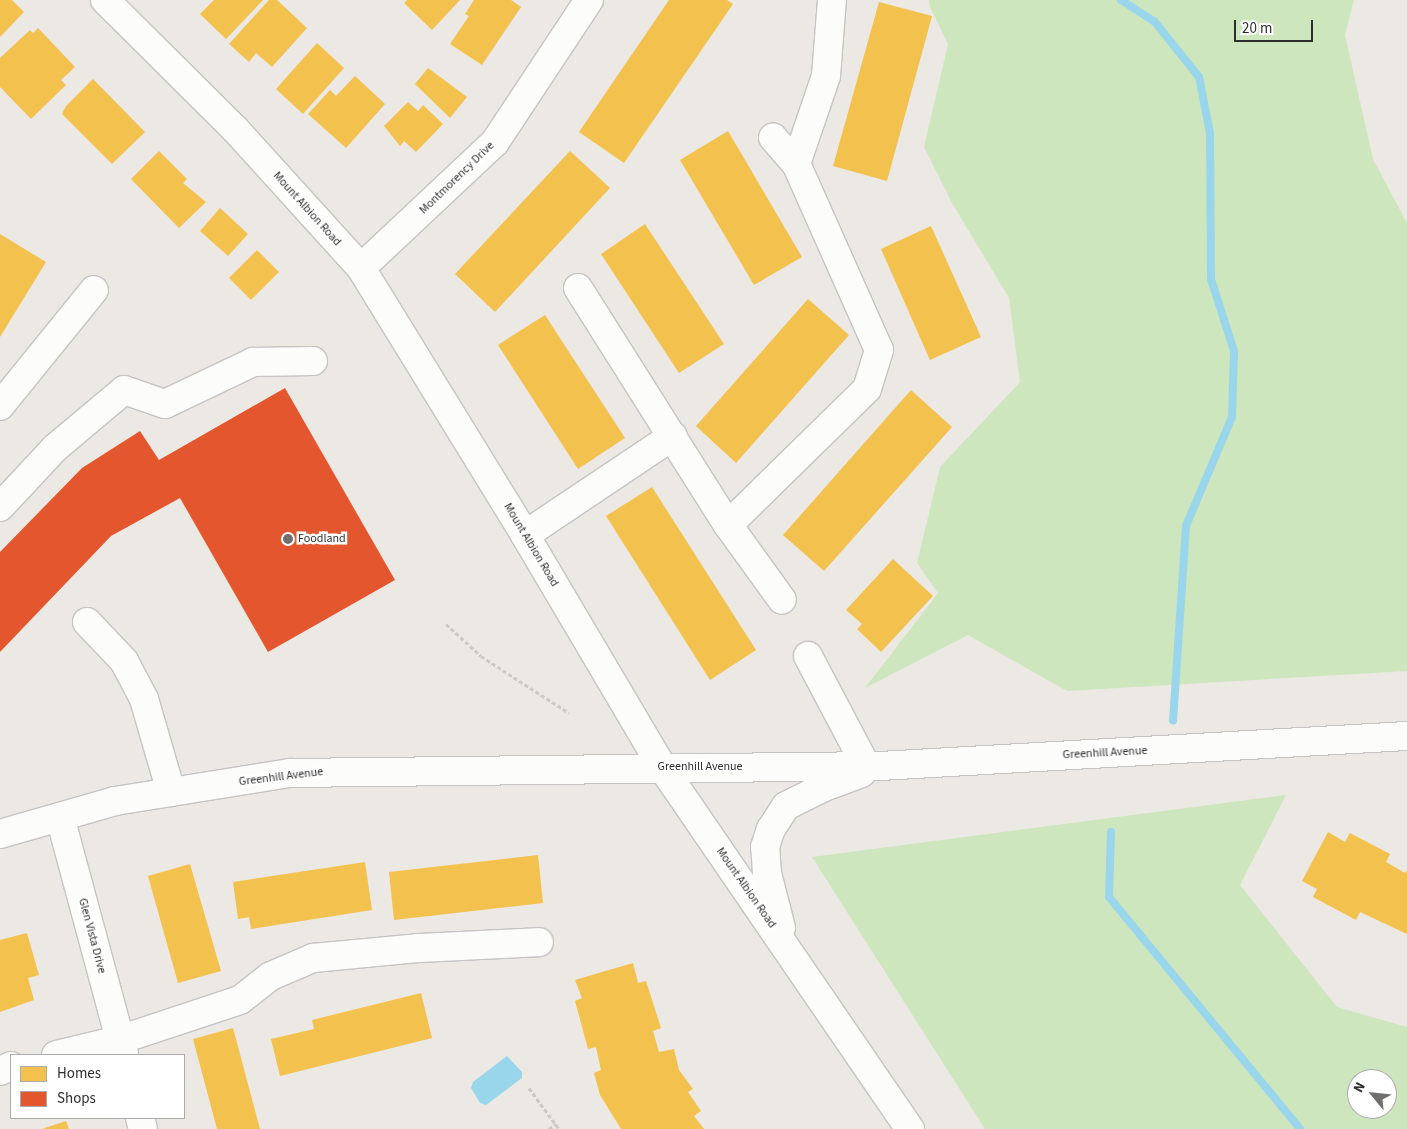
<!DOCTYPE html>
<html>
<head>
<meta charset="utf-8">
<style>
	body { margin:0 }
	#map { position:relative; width:1407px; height:1129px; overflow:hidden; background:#ece8e4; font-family:"Source Sans 3",sans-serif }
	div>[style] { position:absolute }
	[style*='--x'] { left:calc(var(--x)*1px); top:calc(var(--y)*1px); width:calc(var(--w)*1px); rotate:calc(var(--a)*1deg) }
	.green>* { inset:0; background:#cee6be }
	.water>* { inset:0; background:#99d6ec }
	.homes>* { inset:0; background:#f2c14e }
	.shops>* { inset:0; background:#e4572e }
	.stream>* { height:8px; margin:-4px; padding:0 4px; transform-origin:4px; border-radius:4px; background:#99d6ec }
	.path>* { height:3px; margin-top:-1.5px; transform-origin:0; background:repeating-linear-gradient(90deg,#c9c9c8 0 4px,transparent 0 6.5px) }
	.roads { filter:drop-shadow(1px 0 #c5c4c5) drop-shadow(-1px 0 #c5c4c5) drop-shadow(0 1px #c5c4c5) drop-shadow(0 -1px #c5c4c5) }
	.minor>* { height:28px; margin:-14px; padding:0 14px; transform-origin:14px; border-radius:14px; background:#fcfcfb }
	.dots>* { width:14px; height:14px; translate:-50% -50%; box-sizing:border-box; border:2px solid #fff; border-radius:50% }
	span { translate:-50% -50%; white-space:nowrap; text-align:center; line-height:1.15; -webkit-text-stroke:5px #fff; paint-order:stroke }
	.street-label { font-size:12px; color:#2e2e2e }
	.poi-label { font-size:12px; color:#2e2e2e }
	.left { translate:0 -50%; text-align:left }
	.legend { position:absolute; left:10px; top:1054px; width:175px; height:65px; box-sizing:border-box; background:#fff; border:1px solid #ababab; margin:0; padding:6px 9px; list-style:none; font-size:15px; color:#2e2e2e }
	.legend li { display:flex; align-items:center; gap:10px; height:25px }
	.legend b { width:25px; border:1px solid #ababab }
	.north { position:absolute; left:1347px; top:1069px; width:50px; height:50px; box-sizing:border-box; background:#fff; border:1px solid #ababab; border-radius:50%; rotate:298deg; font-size:14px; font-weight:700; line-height:20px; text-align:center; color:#2e2e2e }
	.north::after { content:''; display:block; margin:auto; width:18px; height:22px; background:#706f6e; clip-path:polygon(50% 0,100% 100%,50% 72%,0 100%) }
	.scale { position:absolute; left:1234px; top:20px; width:79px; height:22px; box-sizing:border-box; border:2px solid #2e2e2e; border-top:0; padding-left:6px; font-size:15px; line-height:18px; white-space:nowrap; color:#2e2e2e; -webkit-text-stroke:4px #fff; paint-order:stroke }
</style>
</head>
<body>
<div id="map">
	<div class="green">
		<div style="clip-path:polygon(929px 0,1354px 0,1345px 35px,1373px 159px,1407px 223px,1407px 671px,1067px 691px,968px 635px,865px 688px,938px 593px,917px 563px,940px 467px,1020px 382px,1009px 298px,952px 203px,924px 147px,948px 44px,930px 7px)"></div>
		<div style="clip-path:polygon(evenodd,1286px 795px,1240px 885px,1337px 1007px,1407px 1027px,1407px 1129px,985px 1129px,812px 857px,1286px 795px,1357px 1079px,1387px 1079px,1387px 1109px,1357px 1109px,1357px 1079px)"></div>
	</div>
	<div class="water">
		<div style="clip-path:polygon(507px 1056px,522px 1072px,522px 1078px,486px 1105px,480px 1103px,471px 1088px,473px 1082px)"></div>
	</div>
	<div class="homes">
		<div style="clip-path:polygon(0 0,12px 0,24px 12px,0 37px)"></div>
		<div style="clip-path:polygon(214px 0,263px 0,226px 39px,200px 14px)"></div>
		<div style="clip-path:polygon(269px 0,277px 0,307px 28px,272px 67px,256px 53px,249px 62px,229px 44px)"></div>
		<div style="clip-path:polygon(407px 0,460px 0,432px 30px,404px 3px)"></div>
		<div style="clip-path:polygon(474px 0,511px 0,521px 7px,482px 65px,450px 44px,469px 16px,465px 14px)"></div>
		<div style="clip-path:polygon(669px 0,727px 0,733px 4px,624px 163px,579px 132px)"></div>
		<div style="clip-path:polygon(879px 2px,932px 16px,887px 181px,833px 166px)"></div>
		<div style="clip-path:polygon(38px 28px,75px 67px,61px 80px,66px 85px,31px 119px,0 87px,0 58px,30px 30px,33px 33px)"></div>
		<div style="clip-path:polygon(317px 43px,344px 68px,303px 114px,276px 89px)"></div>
		<div style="clip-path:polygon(428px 68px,467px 97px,450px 118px,415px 84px)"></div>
		<div style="clip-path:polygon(355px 76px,385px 104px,346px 148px,308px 114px,330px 90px,336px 96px)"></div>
		<div style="clip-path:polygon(93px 79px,145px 132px,112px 164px,62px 114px,66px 106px)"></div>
		<div style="clip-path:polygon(408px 102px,418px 111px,423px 105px,443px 124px,416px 152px,404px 141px,400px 146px,384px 126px)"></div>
		<div style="clip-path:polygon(728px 131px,802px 257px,754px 285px,680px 160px)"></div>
		<div style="clip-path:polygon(159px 151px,187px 179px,183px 183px,206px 202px,179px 228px,131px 179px)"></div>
		<div style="clip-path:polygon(570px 151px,610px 188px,495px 312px,455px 274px)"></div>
		<div style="clip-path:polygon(220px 208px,248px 234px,228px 256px,200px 231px)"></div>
		<div style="clip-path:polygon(645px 224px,724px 344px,679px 373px,601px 254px)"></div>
		<div style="clip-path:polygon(931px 226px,981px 337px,930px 360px,881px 249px)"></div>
		<div style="clip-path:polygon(0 234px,46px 262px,0 337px)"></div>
		<div style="clip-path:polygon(257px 250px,279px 272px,251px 300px,229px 278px)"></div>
		<div style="clip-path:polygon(808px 299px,849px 335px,736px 463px,696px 426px)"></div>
		<div style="clip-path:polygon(545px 315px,625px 438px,578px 469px,498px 345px)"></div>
		<div style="clip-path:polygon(911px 390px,952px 427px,824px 571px,783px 535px)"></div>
		<div style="clip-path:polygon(652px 487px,756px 650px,710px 680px,606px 516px)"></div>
		<div style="clip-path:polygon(893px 559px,933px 596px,881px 652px,857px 629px,862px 624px,846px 610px)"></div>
		<div style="clip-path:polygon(1328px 832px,1345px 842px,1350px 833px,1390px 854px,1386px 862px,1405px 873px,1407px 870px,1407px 934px,1360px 912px,1356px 920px,1313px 897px,1317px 889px,1302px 881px)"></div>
		<div style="clip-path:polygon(538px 855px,543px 903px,394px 920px,389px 872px)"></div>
		<div style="clip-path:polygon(365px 862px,372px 910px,251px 929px,249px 917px,238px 919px,233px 882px)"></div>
		<div style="clip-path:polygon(190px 864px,221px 971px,178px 983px,148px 876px)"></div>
		<div style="clip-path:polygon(27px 933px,39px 975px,28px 978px,34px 1000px,0 1012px,0 940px)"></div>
		<div style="clip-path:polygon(633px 963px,638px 983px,646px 981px,661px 1028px,653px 1031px,659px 1052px,674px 1049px,679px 1070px,693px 1089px,688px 1092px,701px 1111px,694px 1116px,704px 1129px,621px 1129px,600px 1095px,594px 1073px,601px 1070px,596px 1047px,588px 1049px,575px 1001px,582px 998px,575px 980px)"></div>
		<div style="clip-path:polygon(421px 993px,432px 1038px,280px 1076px,271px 1039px,314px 1029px,312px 1020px)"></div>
		<div style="clip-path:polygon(233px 1028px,260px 1129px,217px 1129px,193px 1039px)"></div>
		<div style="clip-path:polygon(66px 1121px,69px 1129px,42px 1129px)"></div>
	</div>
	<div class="shops">
		<div style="clip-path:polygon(285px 388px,395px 580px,268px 652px,180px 498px,111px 536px,0 652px,0 552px,82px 468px,140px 431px,159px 460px)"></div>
	</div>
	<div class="stream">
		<div style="--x:1121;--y:0;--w:40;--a:32.9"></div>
		<div style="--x:1155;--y:22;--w:70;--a:51.3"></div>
		<div style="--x:1199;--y:77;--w:57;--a:78.9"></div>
		<div style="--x:1210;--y:133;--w:146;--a:89.6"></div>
		<div style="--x:1211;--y:279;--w:76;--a:72.3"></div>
		<div style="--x:1234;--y:351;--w:66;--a:91.7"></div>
		<div style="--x:1232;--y:417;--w:118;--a:112.9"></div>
		<div style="--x:1186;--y:526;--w:195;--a:93.8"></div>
		<div style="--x:1111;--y:832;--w:65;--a:91.8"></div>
		<div style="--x:1109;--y:897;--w:301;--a:50.5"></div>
	</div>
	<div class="path">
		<div style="--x:446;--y:624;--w:47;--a:42.4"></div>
		<div style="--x:481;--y:656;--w:105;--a:32.9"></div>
		<div style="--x:529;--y:1088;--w:51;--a:53.8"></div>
		<div style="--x:549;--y:1129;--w:9;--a:-36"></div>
	</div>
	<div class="roads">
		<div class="minor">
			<div style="--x:105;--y:0;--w:183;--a:44.8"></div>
			<div style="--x:235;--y:129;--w:188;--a:47.8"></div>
			<div style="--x:361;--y:268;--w:313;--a:58.4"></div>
			<div style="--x:525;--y:535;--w:269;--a:59.4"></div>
			<div style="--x:662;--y:767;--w:439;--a:55.6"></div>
			<div style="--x:796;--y:164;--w:93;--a:-71.2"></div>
			<div style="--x:826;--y:76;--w:76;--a:-85.5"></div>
			<div style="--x:361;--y:268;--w:184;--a:-43.2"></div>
			<div style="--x:495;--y:142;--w:170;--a:-56.5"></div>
			<div style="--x:578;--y:288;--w:280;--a:57.7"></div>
			<div style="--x:728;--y:525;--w:92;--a:54.2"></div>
			<div style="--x:0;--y:406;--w:149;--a:-51"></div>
			<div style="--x:0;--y:507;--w:81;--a:-47"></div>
			<div style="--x:55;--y:448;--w:90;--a:-40"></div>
			<div style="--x:124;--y:390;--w:43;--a:18.9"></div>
			<div style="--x:165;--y:404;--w:98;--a:-25.5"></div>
			<div style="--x:253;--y:362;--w:60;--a:-1"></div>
			<div style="--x:728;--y:525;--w:194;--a:-44.4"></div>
			<div style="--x:867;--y:389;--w:41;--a:-72.9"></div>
			<div style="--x:879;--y:350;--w:204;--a:-114"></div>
			<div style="--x:796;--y:164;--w:35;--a:-131"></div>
			<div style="--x:525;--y:535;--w:178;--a:-33.8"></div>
			<div style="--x:87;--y:622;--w:54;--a:46.5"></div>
			<div style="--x:124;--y:661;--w:43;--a:62.2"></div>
			<div style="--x:144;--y:699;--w:97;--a:73.8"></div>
			<div style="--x:808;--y:656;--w:124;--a:62.2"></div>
			<div style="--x:60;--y:817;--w:246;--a:74.9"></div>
			<div style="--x:0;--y:834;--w:120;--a:-16"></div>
			<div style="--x:115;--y:801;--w:177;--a:-9.1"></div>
			<div style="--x:290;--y:773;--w:590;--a:-0.68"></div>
			<div style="--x:880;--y:766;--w:528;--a:-3.26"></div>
			<div style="--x:781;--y:928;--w:57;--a:-104.3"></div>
			<div style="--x:767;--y:873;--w:26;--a:-94"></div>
			<div style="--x:765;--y:847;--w:19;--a:-72"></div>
			<div style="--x:771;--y:829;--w:27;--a:-57"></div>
			<div style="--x:786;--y:806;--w:42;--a:-26.6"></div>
			<div style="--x:824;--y:787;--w:40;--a:-20.2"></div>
			<div style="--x:56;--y:1055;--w:65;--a:-13.4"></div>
			<div style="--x:119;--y:1040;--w:127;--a:-18.3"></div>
			<div style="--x:240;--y:1000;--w:39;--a:-38"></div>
			<div style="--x:271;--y:976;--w:46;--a:-23.2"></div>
			<div style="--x:313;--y:958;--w:105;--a:-5.4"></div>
			<div style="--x:418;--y:948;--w:121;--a:-2.8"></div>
			<div style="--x:0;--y:1071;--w:12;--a:-24"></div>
			<div style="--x:140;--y:1118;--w:11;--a:75"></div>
		</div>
	</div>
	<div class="dots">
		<div style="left:288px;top:539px;background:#706f6e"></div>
	</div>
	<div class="street-label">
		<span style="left:457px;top:178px;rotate:-44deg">Montmorency Drive</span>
		<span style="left:307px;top:209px;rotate:48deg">Mount Albion Road</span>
		<span style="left:531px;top:545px;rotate:59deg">Mount Albion Road</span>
		<span style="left:1105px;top:753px;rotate:-3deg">Greenhill Avenue</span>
		<span style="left:700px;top:767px">Greenhill Avenue</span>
		<span style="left:281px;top:777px;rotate:-7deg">Greenhill Avenue</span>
		<span style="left:746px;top:888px;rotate:55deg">Mount Albion Road</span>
		<span style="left:92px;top:936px;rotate:75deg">Glen Vista Drive</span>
	</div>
	<div class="poi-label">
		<span class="left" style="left:298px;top:539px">Foodland</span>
	</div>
	<ul class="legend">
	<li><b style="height:14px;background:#f2c14e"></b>Homes</li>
	<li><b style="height:14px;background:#e4572e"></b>Shops</li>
	</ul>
	<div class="north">N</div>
	<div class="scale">20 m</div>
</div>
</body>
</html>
